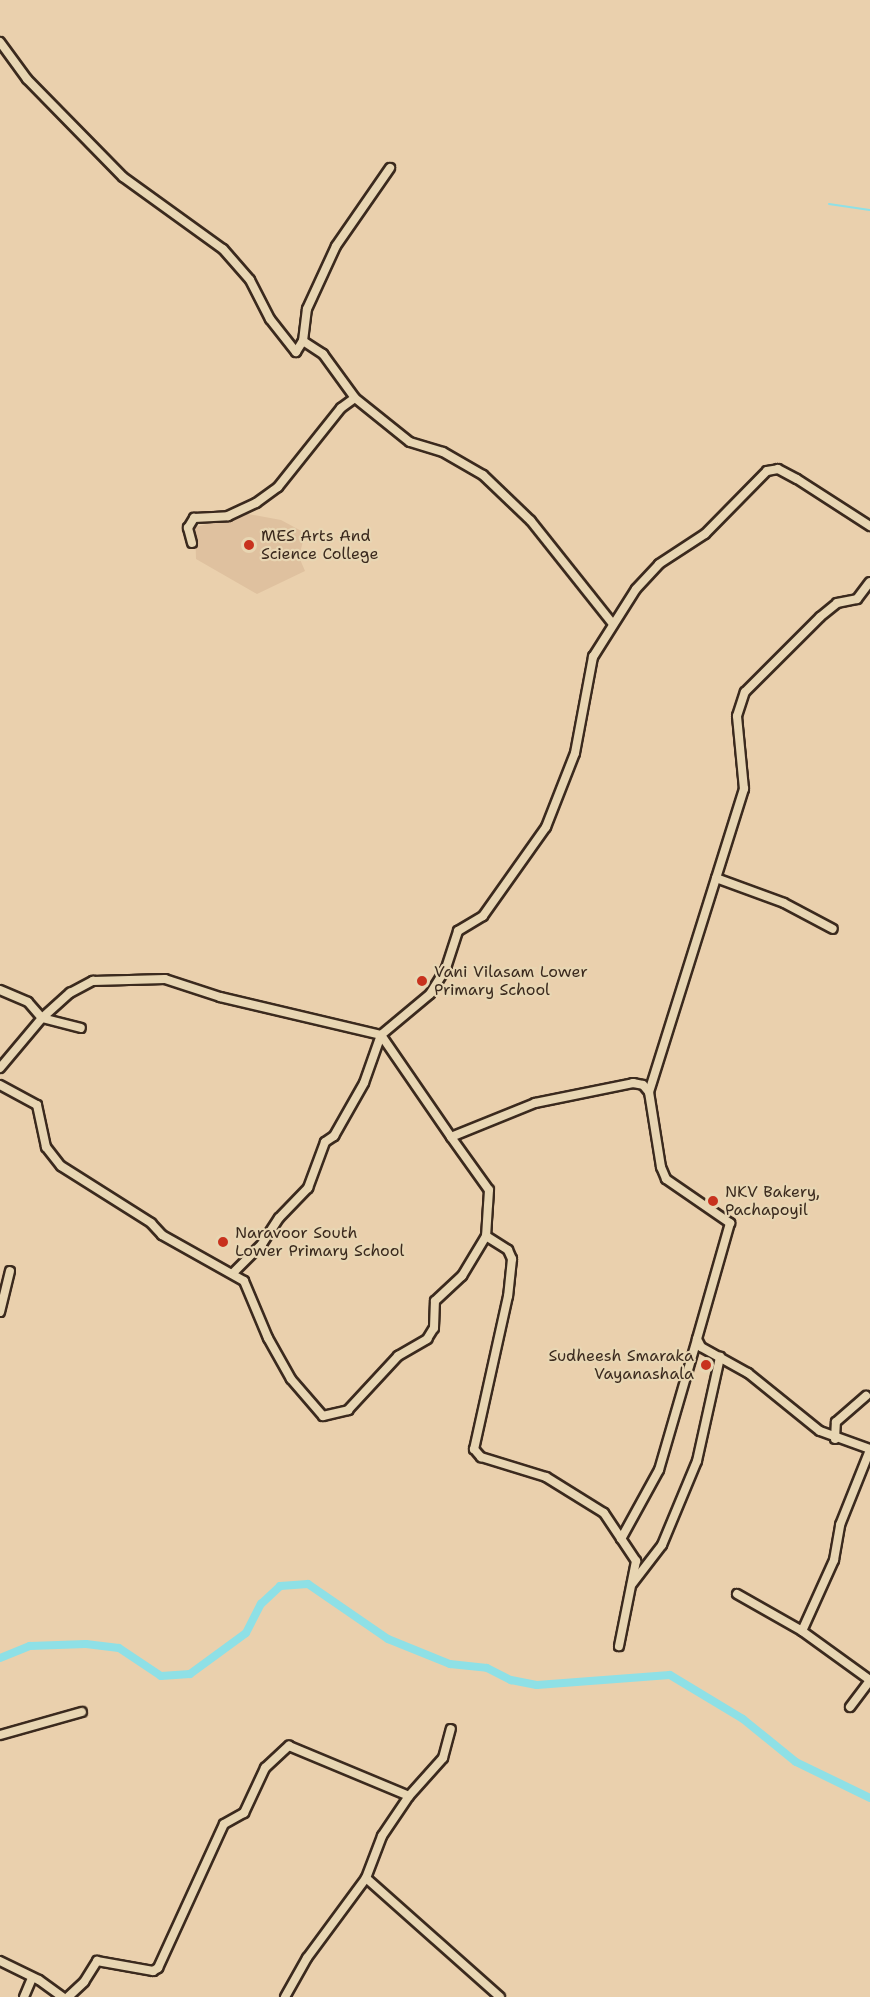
<!DOCTYPE html>
<html>
<head>
<meta charset="utf-8">
<style>
	body { margin:0 }
	#map { position:relative; width:870px; height:1997px; overflow:hidden; background:#ead0ad; font-family:"Shantell Sans",sans-serif }
	div>[style] { position:absolute }
	[style*='--x'] { left:calc(var(--x)*1px); top:calc(var(--y)*1px); width:calc(var(--w)*1px); rotate:calc(var(--a)*1deg) }
	.built>* { inset:0; background:#dfc19f }
	.stream>* { height:2px; margin:-1px; padding:0 1px; transform-origin:1px; border-radius:1px; background:#8ee0e6 }
	.canal>* { height:8px; margin:-4px; padding:0 4px; transform-origin:4px; border-radius:4px; background:#8ee0e6 }
	.roads { filter:drop-shadow(2px 0 #3b2a1e) drop-shadow(-2px 0 #3b2a1e) drop-shadow(0 2px #3b2a1e) drop-shadow(0 -2px #3b2a1e) }
	.minor>* { height:8px; margin:-4px; padding:0 4px; transform-origin:4px; border-radius:4px; background:#e8d6b3 }
	.dots>* { width:16px; height:16px; translate:-50% -50%; box-sizing:border-box; border:3px solid #e8d6b3; border-radius:50% }
	span { translate:-50% -50%; white-space:nowrap; text-align:center; line-height:1.15; -webkit-text-stroke:4.5px #e8d6b3; paint-order:stroke }
	.poi-label { font-size:16px; color:#3b2a1e }
	.left { translate:0 -50%; text-align:left }
	.right { translate:-100% -50%; text-align:right }
</style>
</head>
<body>
<div id="map">
	<div class="built">
		<div style="clip-path:polygon(248px 514px,281px 520px,305px 533px,299px 557px,305px 571px,257px 594px,196px 559px,195px 527px)"></div>
	</div>
	<div class="stream">
		<div style="--x:829;--y:204;--w:41;--a:8.3"></div>
	</div>
	<div class="canal">
		<div style="--x:0;--y:1658;--w:32;--a:-22"></div>
		<div style="--x:30;--y:1646;--w:56;--a:-2"></div>
		<div style="--x:86;--y:1644;--w:33;--a:7"></div>
		<div style="--x:119;--y:1648;--w:50;--a:33.7"></div>
		<div style="--x:161;--y:1676;--w:29;--a:-4"></div>
		<div style="--x:190;--y:1674;--w:69;--a:-36.2"></div>
		<div style="--x:246;--y:1633;--w:33;--a:-63"></div>
		<div style="--x:261;--y:1604;--w:26;--a:-43"></div>
		<div style="--x:280;--y:1586;--w:28;--a:-4"></div>
		<div style="--x:308;--y:1584;--w:97;--a:34.5"></div>
		<div style="--x:388;--y:1639;--w:67;--a:22"></div>
		<div style="--x:450;--y:1664;--w:37;--a:6"></div>
		<div style="--x:487;--y:1668;--w:27;--a:27"></div>
		<div style="--x:511;--y:1680;--w:26;--a:11"></div>
		<div style="--x:537;--y:1685;--w:133;--a:-4.3"></div>
		<div style="--x:670;--y:1675;--w:85;--a:31.1"></div>
		<div style="--x:743;--y:1719;--w:68;--a:39.1"></div>
		<div style="--x:796;--y:1762;--w:82;--a:25.9"></div>
	</div>
	<div class="roads">
		<div class="minor">
			<div style="--x:0;--y:42;--w:46;--a:53.9"></div>
			<div style="--x:27;--y:79;--w:137;--a:45.6"></div>
			<div style="--x:123;--y:177;--w:123;--a:35.8"></div>
			<div style="--x:223;--y:249;--w:41;--a:48.9"></div>
			<div style="--x:250;--y:280;--w:44;--a:62.9"></div>
			<div style="--x:270;--y:319;--w:42;--a:51.8"></div>
			<div style="--x:296;--y:352;--w:13;--a:-58"></div>
			<div style="--x:303;--y:341;--w:32;--a:-83"></div>
			<div style="--x:307;--y:309;--w:69;--a:-65.3"></div>
			<div style="--x:336;--y:246;--w:95;--a:-55.3"></div>
			<div style="--x:303;--y:341;--w:24;--a:33"></div>
			<div style="--x:323;--y:354;--w:54;--a:54"></div>
			<div style="--x:355;--y:398;--w:70;--a:38.7"></div>
			<div style="--x:410;--y:442;--w:34;--a:17"></div>
			<div style="--x:443;--y:452;--w:46;--a:29.9"></div>
			<div style="--x:483;--y:475;--w:66;--a:43.8"></div>
			<div style="--x:531;--y:521;--w:130;--a:51.5"></div>
			<div style="--x:192;--y:543;--w:16;--a:-105"></div>
			<div style="--x:188;--y:528;--w:12;--a:-59"></div>
			<div style="--x:194;--y:518;--w:34;--a:-3"></div>
			<div style="--x:228;--y:516;--w:31;--a:-25"></div>
			<div style="--x:256;--y:503;--w:27;--a:-36"></div>
			<div style="--x:278;--y:487;--w:101;--a:-51.4"></div>
			<div style="--x:341;--y:408;--w:17;--a:-36"></div>
			<div style="--x:716;--y:878;--w:72;--a:20.2"></div>
			<div style="--x:784;--y:903;--w:55;--a:28"></div>
			<div style="--x:0;--y:990;--w:30;--a:23"></div>
			<div style="--x:28;--y:1002;--w:21;--a:49"></div>
			<div style="--x:42;--y:1018;--w:40;--a:14.4"></div>
			<div style="--x:0;--y:1068;--w:65;--a:-50"></div>
			<div style="--x:42;--y:1018;--w:38;--a:-42"></div>
			<div style="--x:70;--y:993;--w:26;--a:-28"></div>
			<div style="--x:93;--y:981;--w:72;--a:-1.6"></div>
			<div style="--x:165;--y:979;--w:58;--a:18.1"></div>
			<div style="--x:220;--y:997;--w:165;--a:13.3"></div>
			<div style="--x:381;--y:1035;--w:124;--a:55.5"></div>
			<div style="--x:451;--y:1137;--w:91;--a:-22"></div>
			<div style="--x:535;--y:1103;--w:100;--a:-11.5"></div>
			<div style="--x:633;--y:1083;--w:10;--a:11"></div>
			<div style="--x:643;--y:1085;--w:9;--a:49"></div>
			<div style="--x:649;--y:1092;--w:76;--a:80.9"></div>
			<div style="--x:661;--y:1167;--w:13;--a:67"></div>
			<div style="--x:666;--y:1179;--w:78;--a:34.5"></div>
			<div style="--x:730;--y:1223;--w:121;--a:105.9"></div>
			<div style="--x:697;--y:1339;--w:9;--a:63"></div>
			<div style="--x:701;--y:1347;--w:54;--a:29"></div>
			<div style="--x:748;--y:1373;--w:92;--a:38.9"></div>
			<div style="--x:820;--y:1431;--w:53;--a:19.8"></div>
			<div style="--x:0;--y:1085;--w:42;--a:28.4"></div>
			<div style="--x:37;--y:1105;--w:43;--a:77.9"></div>
			<div style="--x:46;--y:1147;--w:24;--a:52"></div>
			<div style="--x:61;--y:1166;--w:107;--a:32.3"></div>
			<div style="--x:151;--y:1223;--w:16;--a:47"></div>
			<div style="--x:162;--y:1235;--w:94;--a:29.3"></div>
			<div style="--x:244;--y:1281;--w:62;--a:67.2"></div>
			<div style="--x:268;--y:1338;--w:47;--a:60.7"></div>
			<div style="--x:291;--y:1379;--w:49;--a:49.1"></div>
			<div style="--x:323;--y:1416;--w:26;--a:-13"></div>
			<div style="--x:348;--y:1410;--w:74;--a:-47.2"></div>
			<div style="--x:398;--y:1356;--w:34;--a:-30"></div>
			<div style="--x:427;--y:1339;--w:13;--a:-58"></div>
			<div style="--x:434;--y:1328;--w:27;--a:-88"></div>
			<div style="--x:435;--y:1301;--w:37;--a:-43"></div>
			<div style="--x:462;--y:1276;--w:47;--a:-59"></div>
			<div style="--x:486;--y:1236;--w:26;--a:32"></div>
			<div style="--x:508;--y:1250;--w:10;--a:66"></div>
			<div style="--x:512;--y:1259;--w:37;--a:96"></div>
			<div style="--x:508;--y:1296;--w:157;--a:102.5"></div>
			<div style="--x:474;--y:1449;--w:11;--a:49"></div>
			<div style="--x:481;--y:1457;--w:68;--a:17.1"></div>
			<div style="--x:546;--y:1477;--w:68;--a:31.8"></div>
			<div style="--x:604;--y:1513;--w:58;--a:56.3"></div>
			<div style="--x:636;--y:1561;--w:87;--a:101.3"></div>
			<div style="--x:649;--y:1092;--w:318;--a:-72.6"></div>
			<div style="--x:744;--y:789;--w:73;--a:-95.5"></div>
			<div style="--x:737;--y:716;--w:25;--a:-72"></div>
			<div style="--x:745;--y:692;--w:106;--a:-45"></div>
			<div style="--x:820;--y:617;--w:22;--a:-39"></div>
			<div style="--x:837;--y:603;--w:20;--a:-11"></div>
			<div style="--x:857;--y:599;--w:21;--a:-53"></div>
			<div style="--x:451;--y:1137;--w:65;--a:54.4"></div>
			<div style="--x:489;--y:1190;--w:46;--a:93.7"></div>
			<div style="--x:233;--y:1273;--w:41;--a:-45"></div>
			<div style="--x:262;--y:1244;--w:31;--a:-57"></div>
			<div style="--x:279;--y:1218;--w:42;--a:-46"></div>
			<div style="--x:308;--y:1188;--w:49;--a:-69.7"></div>
			<div style="--x:325;--y:1142;--w:11;--a:-34"></div>
			<div style="--x:334;--y:1136;--w:61;--a:-60.5"></div>
			<div style="--x:364;--y:1083;--w:51;--a:-70.5"></div>
			<div style="--x:381;--y:1035;--w:64;--a:-39.9"></div>
			<div style="--x:430;--y:994;--w:31;--a:-58"></div>
			<div style="--x:446;--y:968;--w:39;--a:-72"></div>
			<div style="--x:458;--y:931;--w:29;--a:-31"></div>
			<div style="--x:483;--y:916;--w:109;--a:-54.7"></div>
			<div style="--x:546;--y:827;--w:79;--a:-68.6"></div>
			<div style="--x:575;--y:753;--w:98;--a:-79.4"></div>
			<div style="--x:593;--y:657;--w:80;--a:-57.7"></div>
			<div style="--x:636;--y:589;--w:34;--a:-47"></div>
			<div style="--x:659;--y:564;--w:55;--a:-33.1"></div>
			<div style="--x:705;--y:534;--w:88;--a:-45.5"></div>
			<div style="--x:767;--y:471;--w:11;--a:-10"></div>
			<div style="--x:778;--y:469;--w:21;--a:28"></div>
			<div style="--x:797;--y:479;--w:87;--a:32.8"></div>
			<div style="--x:0;--y:1312;--w:42;--a:-76.3"></div>
			<div style="--x:835;--y:1439;--w:17;--a:-87"></div>
			<div style="--x:836;--y:1422;--w:40;--a:-41"></div>
			<div style="--x:621;--y:1539;--w:79;--a:-61.2"></div>
			<div style="--x:659;--y:1470;--w:136;--a:-73.8"></div>
			<div style="--x:632;--y:1584;--w:49;--a:-52.4"></div>
			<div style="--x:662;--y:1545;--w:91;--a:-67.4"></div>
			<div style="--x:697;--y:1461;--w:107;--a:-77.5"></div>
			<div style="--x:737;--y:1594;--w:75;--a:29.6"></div>
			<div style="--x:802;--y:1631;--w:84;--a:35.8"></div>
			<div style="--x:802;--y:1631;--w:78;--a:-65.7"></div>
			<div style="--x:834;--y:1560;--w:36;--a:-80"></div>
			<div style="--x:840;--y:1525;--w:81;--a:-68.2"></div>
			<div style="--x:850;--y:1707;--w:34;--a:-53"></div>
			<div style="--x:0;--y:1735;--w:85;--a:-15.7"></div>
			<div style="--x:366;--y:1878;--w:179;--a:41.6"></div>
			<div style="--x:0;--y:1961;--w:43;--a:26"></div>
			<div style="--x:39;--y:1980;--w:29;--a:36"></div>
			<div style="--x:24;--y:1997;--w:21;--a:-67"></div>
			<div style="--x:68;--y:1997;--w:22;--a:-43"></div>
			<div style="--x:84;--y:1982;--w:25;--a:-58"></div>
			<div style="--x:97;--y:1961;--w:57;--a:10.1"></div>
			<div style="--x:153;--y:1971;--w:6;--a:-31"></div>
			<div style="--x:158;--y:1968;--w:158;--a:-65.4"></div>
			<div style="--x:224;--y:1824;--w:23;--a:-29"></div>
			<div style="--x:244;--y:1813;--w:50;--a:-65"></div>
			<div style="--x:265;--y:1768;--w:33;--a:-43"></div>
			<div style="--x:289;--y:1746;--w:130;--a:22.6"></div>
			<div style="--x:285;--y:1997;--w:45;--a:-60.6"></div>
			<div style="--x:307;--y:1958;--w:99;--a:-53.6"></div>
			<div style="--x:366;--y:1878;--w:45;--a:-69.1"></div>
			<div style="--x:382;--y:1836;--w:48;--a:-56"></div>
			<div style="--x:409;--y:1796;--w:51;--a:-48.2"></div>
			<div style="--x:443;--y:1758;--w:30;--a:-75"></div>
		</div>
	</div>
	<div class="dots">
		<div style="left:249px;top:545px;background:#c8321e"></div>
		<div style="left:422px;top:981px;background:#c8321e"></div>
		<div style="left:713px;top:1201px;background:#c8321e"></div>
		<div style="left:223px;top:1242px;background:#c8321e"></div>
		<div style="left:706px;top:1365px;background:#c8321e"></div>
	</div>
	<div class="poi-label">
		<span class="left" style="left:261px;top:545px">MES Arts And<br>Science College</span>
		<span class="left" style="left:434px;top:981px">Vani Vilasam Lower<br>Primary School</span>
		<span class="left" style="left:725px;top:1201px">NKV Bakery,<br>Pachapoyil</span>
		<span class="left" style="left:235px;top:1242px">Naravoor South<br>Lower Primary School</span>
		<span class="right" style="left:694px;top:1365px">Sudheesh Smaraka<br>Vayanashala</span>
	</div>
</div>
</body>
</html>
